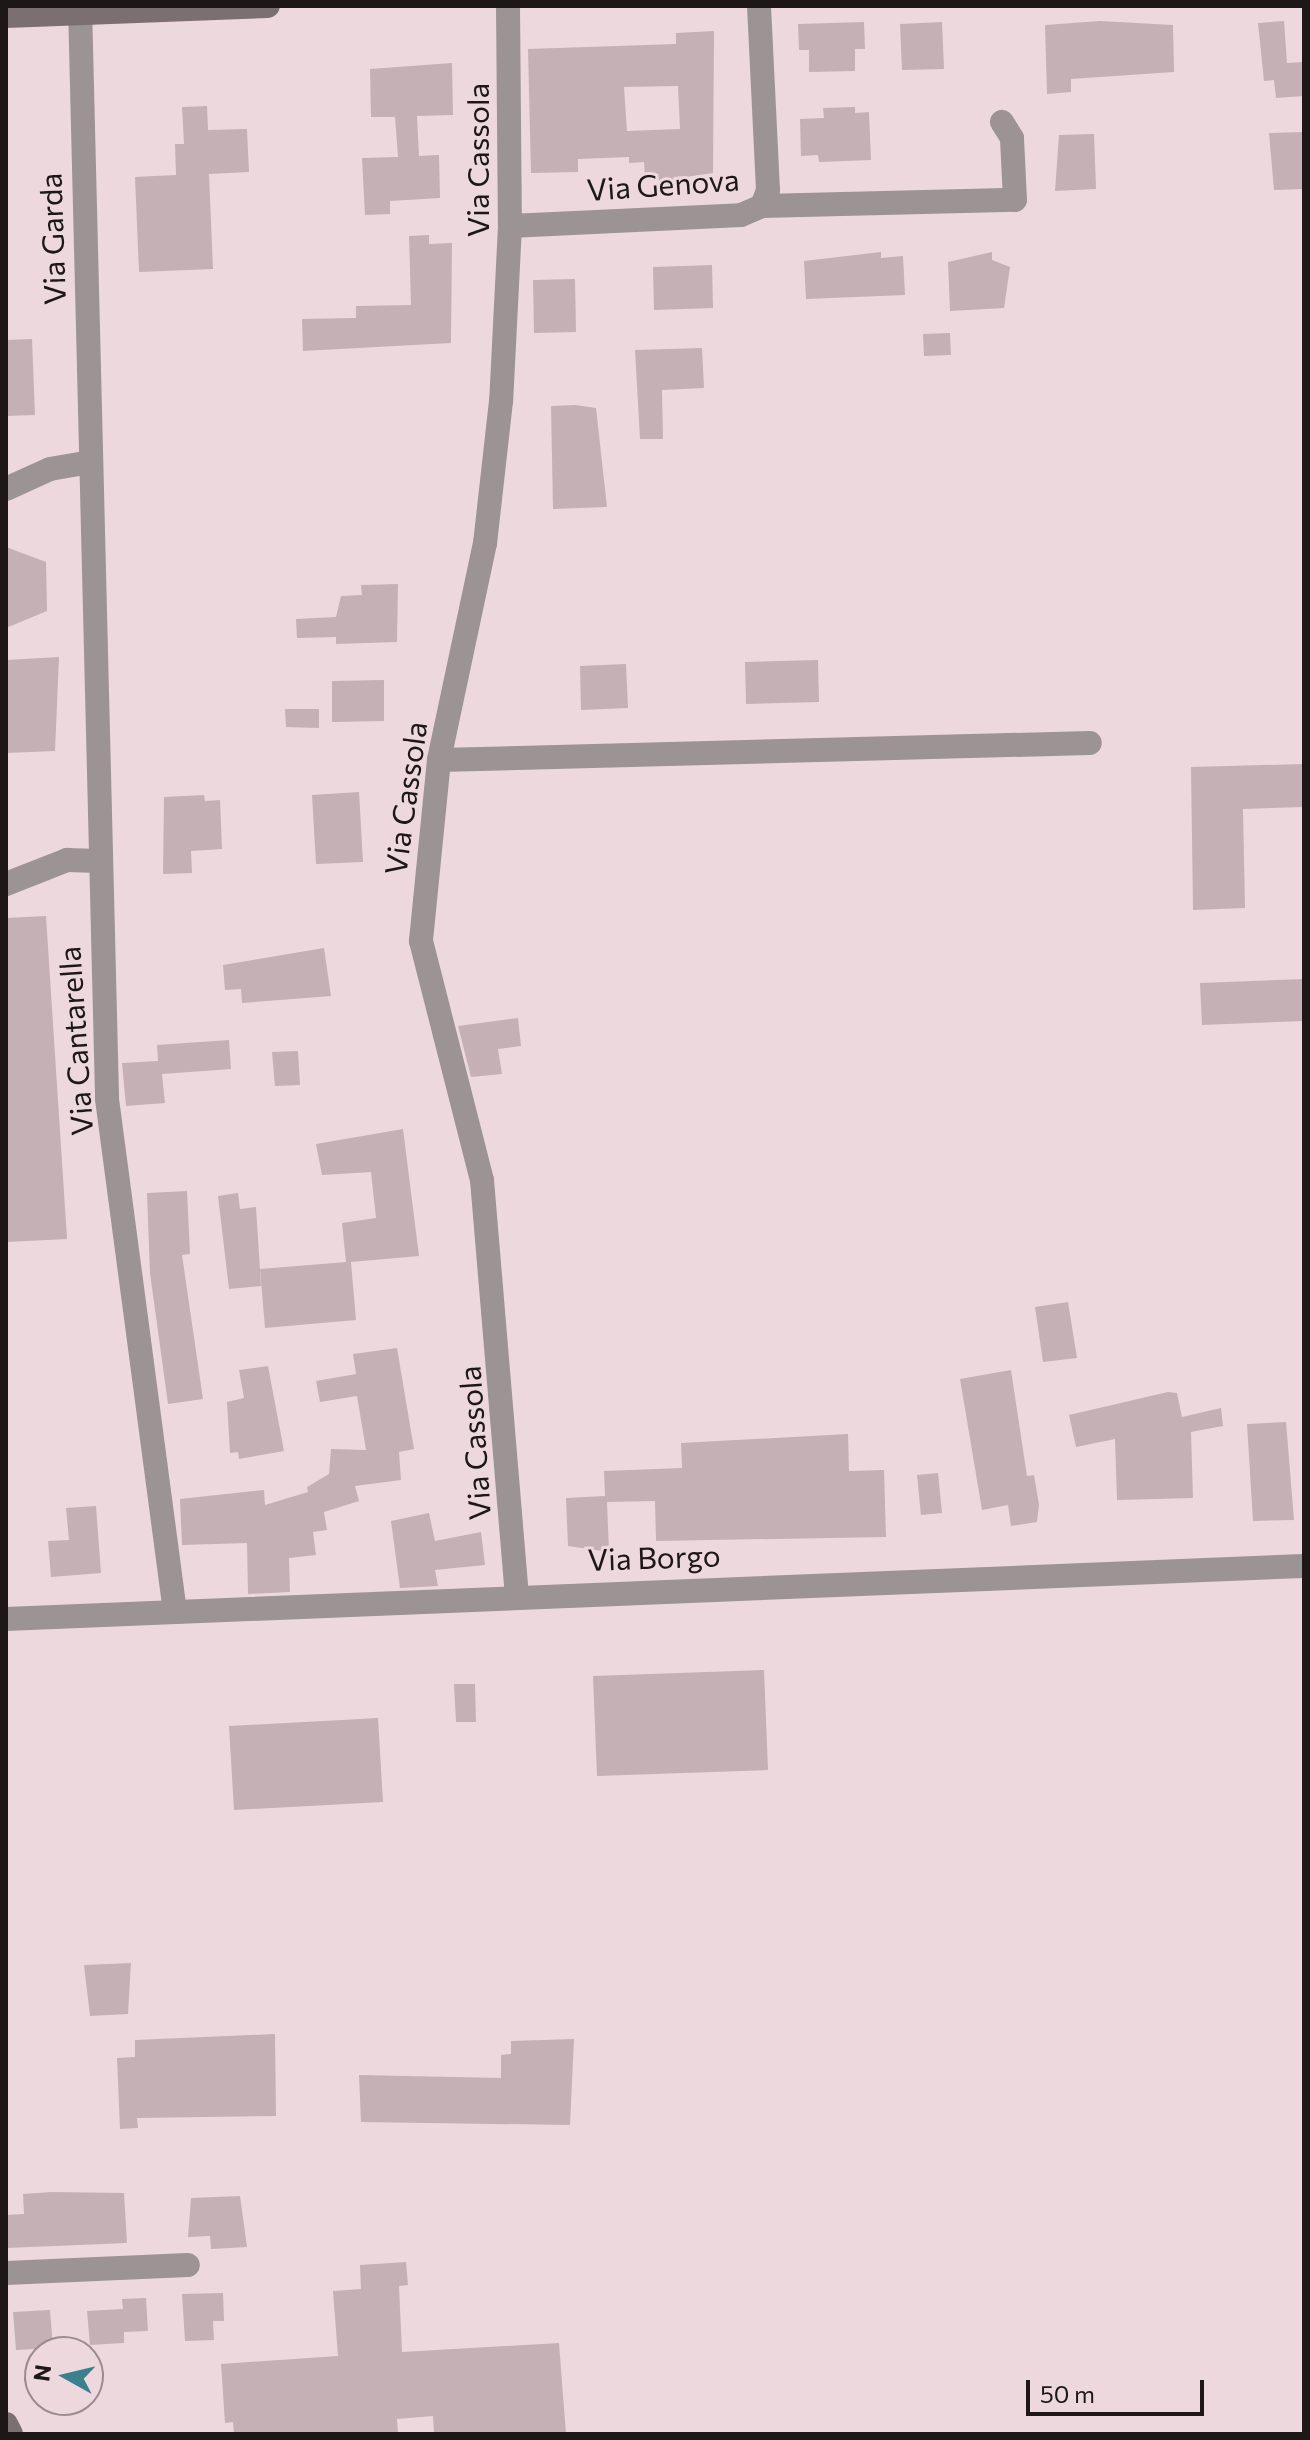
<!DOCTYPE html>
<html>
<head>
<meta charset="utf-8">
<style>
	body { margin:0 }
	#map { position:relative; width:1310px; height:2440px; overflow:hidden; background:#edd9dd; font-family:Commissioner,sans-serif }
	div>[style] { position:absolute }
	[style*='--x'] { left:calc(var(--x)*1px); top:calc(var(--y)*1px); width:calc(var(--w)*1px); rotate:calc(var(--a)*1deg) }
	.building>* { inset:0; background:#c4b0b5 }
	.street>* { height:24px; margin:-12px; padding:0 12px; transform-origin:12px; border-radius:12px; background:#9c9395 }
	.secondary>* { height:24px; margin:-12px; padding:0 12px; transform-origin:12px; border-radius:12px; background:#7c6f72 }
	span { translate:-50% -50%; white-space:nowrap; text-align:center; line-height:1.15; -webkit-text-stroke:6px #edd9dd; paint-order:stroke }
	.street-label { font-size:30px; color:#1e1718 }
	.frame { position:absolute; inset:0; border:8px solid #1e1718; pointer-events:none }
	.north { position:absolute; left:24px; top:2336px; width:80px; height:80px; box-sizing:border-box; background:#edd9dd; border:2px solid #9a8b8e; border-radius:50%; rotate:278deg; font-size:22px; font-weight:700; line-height:32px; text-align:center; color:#1e1718 }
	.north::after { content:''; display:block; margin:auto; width:28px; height:36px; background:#3b808e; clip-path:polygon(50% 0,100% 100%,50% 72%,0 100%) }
	.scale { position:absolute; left:1026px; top:2380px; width:178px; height:36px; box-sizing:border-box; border:4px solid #1e1718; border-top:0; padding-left:10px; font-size:24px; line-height:28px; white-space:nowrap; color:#1e1718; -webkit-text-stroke:6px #edd9dd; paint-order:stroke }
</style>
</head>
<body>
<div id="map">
	<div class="building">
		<div style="clip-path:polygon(1100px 21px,1173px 25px,1174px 72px,1071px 79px,1071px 92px,1047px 94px,1045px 25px)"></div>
		<div style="clip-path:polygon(1284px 21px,1287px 63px,1304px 62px,1304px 96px,1276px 98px,1274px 80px,1264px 81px,1258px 23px)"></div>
		<div style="clip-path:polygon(864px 22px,865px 49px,855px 49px,855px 71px,809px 72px,809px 50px,799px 50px,798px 24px)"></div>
		<div style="clip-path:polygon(942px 22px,944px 69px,902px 70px,900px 24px)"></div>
		<div style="clip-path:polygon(evenodd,714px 31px,713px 173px,659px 181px,658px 176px,645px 177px,644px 162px,629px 163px,629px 157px,578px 159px,578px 172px,531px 173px,528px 49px,676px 44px,676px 33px,714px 31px,678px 86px,680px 129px,627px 131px,624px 87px,678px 86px)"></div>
		<div style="clip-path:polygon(452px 63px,453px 115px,417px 116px,419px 156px,439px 155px,440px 198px,390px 201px,390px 214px,365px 215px,362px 158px,398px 157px,395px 117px,371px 117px,370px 69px)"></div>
		<div style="clip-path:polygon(207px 106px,208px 130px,247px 129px,249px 172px,209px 174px,213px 269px,139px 272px,135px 177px,176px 175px,175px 144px,184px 144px,182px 107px)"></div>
		<div style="clip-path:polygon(855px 107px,855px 113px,869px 112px,871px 160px,819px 162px,818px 155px,801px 156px,800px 119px,824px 118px,823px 108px)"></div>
		<div style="clip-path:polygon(1304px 132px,1304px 189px,1274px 190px,1269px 133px)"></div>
		<div style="clip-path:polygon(1094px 134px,1096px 189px,1055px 191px,1059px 135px)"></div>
		<div style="clip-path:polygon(429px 235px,429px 244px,452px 243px,451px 343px,303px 351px,302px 319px,356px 318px,356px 306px,411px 305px,409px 236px)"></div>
		<div style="clip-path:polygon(881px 252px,881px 258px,903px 256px,905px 295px,806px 299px,804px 261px)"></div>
		<div style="clip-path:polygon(992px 252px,992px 260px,1010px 267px,1004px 308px,950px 311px,948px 262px)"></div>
		<div style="clip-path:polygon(712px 265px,713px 308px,654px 310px,653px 267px)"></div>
		<div style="clip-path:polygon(575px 279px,576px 332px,534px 333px,533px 280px)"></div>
		<div style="clip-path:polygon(950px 333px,951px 355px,924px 356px,923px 334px)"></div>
		<div style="clip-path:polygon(32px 339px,35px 415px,6px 416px,6px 340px)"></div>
		<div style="clip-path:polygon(702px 348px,704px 388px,662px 390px,663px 439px,640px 439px,635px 350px)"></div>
		<div style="clip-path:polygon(575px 405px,596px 408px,607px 507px,553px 509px,551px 406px)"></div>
		<div style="clip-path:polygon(6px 547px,46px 562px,47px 611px,6px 628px)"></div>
		<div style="clip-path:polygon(398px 584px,397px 642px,336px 644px,336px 637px,297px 638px,296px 619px,336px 617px,341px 596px,362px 595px,361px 585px)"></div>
		<div style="clip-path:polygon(59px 657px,55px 751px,6px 753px,6px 660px)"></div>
		<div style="clip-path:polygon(818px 660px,819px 702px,746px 704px,745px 662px)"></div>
		<div style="clip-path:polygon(626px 664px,628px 708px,581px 710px,580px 666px)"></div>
		<div style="clip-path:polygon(384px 680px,384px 721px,332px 722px,332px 681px)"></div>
		<div style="clip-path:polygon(285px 709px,319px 709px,319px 728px,286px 727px)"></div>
		<div style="clip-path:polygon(1304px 764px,1304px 807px,1243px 809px,1245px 908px,1193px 910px,1191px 767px)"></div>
		<div style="clip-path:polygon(359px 792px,363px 862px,316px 864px,312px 795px)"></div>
		<div style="clip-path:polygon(204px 795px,205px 801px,220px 800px,222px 849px,191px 851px,192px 873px,163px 874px,164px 797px)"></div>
		<div style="clip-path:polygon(46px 916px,67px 1239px,6px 1242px,6px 918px)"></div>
		<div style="clip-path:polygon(324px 948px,331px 996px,242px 1003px,241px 989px,225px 990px,223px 965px)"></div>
		<div style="clip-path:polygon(1304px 979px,1304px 1021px,1202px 1025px,1200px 983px)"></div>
		<div style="clip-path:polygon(518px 1018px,521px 1046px,498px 1049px,502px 1074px,471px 1077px,458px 1026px)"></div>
		<div style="clip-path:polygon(229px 1040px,231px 1069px,162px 1074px,165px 1103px,126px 1106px,122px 1063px,158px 1061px,157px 1045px)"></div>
		<div style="clip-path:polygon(298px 1051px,300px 1085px,275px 1086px,272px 1052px)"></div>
		<div style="clip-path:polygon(403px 1129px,419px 1256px,351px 1262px,356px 1320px,265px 1328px,260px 1269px,346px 1262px,342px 1223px,376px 1218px,371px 1172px,322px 1175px,316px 1144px)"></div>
		<div style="clip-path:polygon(187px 1191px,190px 1254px,182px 1255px,203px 1399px,168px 1404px,150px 1273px,147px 1193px)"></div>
		<div style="clip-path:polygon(238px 1193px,240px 1209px,256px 1207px,261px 1286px,229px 1289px,218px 1196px)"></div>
		<div style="clip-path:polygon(1068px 1302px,1077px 1358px,1043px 1362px,1035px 1307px)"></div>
		<div style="clip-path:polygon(397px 1348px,414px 1449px,399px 1452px,401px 1480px,355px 1486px,359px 1501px,324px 1512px,327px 1530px,313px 1532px,316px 1555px,289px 1558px,290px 1592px,248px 1594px,247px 1543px,182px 1545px,180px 1499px,264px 1490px,265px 1505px,308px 1492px,307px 1487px,329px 1474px,331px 1449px,366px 1450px,357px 1396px,320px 1402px,316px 1381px,356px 1374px,353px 1354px)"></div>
		<div style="clip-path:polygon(268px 1366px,284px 1451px,239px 1459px,238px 1452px,230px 1453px,227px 1402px,244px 1398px,239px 1370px)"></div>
		<div style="clip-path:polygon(1011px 1370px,1027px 1476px,1034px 1475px,1039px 1505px,1037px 1522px,1011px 1526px,1008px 1505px,982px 1510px,960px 1379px)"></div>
		<div style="clip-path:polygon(1168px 1392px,1177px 1393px,1182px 1417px,1221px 1408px,1223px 1426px,1191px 1432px,1193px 1498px,1117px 1500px,1115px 1439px,1076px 1447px,1069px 1415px)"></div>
		<div style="clip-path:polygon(1286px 1422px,1294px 1520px,1253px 1521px,1247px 1424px)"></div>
		<div style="clip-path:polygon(848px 1434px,849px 1471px,884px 1470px,886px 1537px,656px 1541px,655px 1501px,607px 1502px,609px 1552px,568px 1546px,566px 1498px,605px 1496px,604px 1471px,682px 1468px,681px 1443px)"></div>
		<div style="clip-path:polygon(938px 1473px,942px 1513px,921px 1515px,917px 1475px)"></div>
		<div style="clip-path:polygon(96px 1506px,101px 1573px,51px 1577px,48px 1541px,69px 1540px,66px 1508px)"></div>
		<div style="clip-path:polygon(429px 1513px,435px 1541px,481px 1532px,485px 1565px,435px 1570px,438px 1586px,400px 1588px,391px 1521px)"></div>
		<div style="clip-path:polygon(764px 1670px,768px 1770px,597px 1776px,593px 1676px)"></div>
		<div style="clip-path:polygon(454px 1684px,475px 1684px,476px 1722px,456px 1722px)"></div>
		<div style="clip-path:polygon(378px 1718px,383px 1802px,234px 1810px,229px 1726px)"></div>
		<div style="clip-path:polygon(131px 1963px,128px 2014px,90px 2016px,84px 1965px)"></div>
		<div style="clip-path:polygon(275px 2034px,276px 2116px,137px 2118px,138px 2128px,120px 2129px,117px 2058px,135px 2057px,135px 2040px)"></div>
		<div style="clip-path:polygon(574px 2039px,570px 2125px,361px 2122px,359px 2075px,501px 2078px,501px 2055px,511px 2054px,511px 2041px)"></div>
		<div style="clip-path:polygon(51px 2192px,124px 2193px,127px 2243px,6px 2248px,6px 2215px,24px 2214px,23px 2194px)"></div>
		<div style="clip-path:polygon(240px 2196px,247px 2247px,211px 2249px,210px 2236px,188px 2237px,191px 2198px)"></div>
		<div style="clip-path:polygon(406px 2262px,408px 2285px,399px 2286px,402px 2352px,559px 2343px,566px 2434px,434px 2434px,433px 2416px,397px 2419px,398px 2434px,234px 2434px,233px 2422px,225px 2423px,221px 2364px,338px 2356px,333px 2291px,361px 2289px,360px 2265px)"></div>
		<div style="clip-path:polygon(223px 2293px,224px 2321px,213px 2321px,214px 2340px,185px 2341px,182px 2294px)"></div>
		<div style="clip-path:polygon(146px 2298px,148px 2331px,124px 2332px,124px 2343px,90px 2345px,87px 2311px,123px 2309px,122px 2299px)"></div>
		<div style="clip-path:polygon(50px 2310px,53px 2348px,16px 2350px,13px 2312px)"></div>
	</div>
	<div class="street">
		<div style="--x:80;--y:6;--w:1093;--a:88.58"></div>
		<div style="--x:107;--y:1099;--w:517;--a:82.45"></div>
		<div style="--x:508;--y:6;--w:220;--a:89.5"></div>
		<div style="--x:510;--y:226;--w:175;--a:92.9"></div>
		<div style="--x:501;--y:401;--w:143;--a:96.4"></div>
		<div style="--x:485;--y:543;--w:222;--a:102"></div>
		<div style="--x:439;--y:760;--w:182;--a:95.7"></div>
		<div style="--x:421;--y:941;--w:247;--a:75.7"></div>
		<div style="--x:482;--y:1180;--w:415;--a:85.2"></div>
		<div style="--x:762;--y:206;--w:253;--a:-1.4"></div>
		<div style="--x:1015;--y:200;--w:62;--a:-92.8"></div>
		<div style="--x:1012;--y:138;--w:19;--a:-122"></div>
		<div style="--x:510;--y:226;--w:231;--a:-2.7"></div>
		<div style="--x:741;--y:215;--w:23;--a:-23"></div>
		<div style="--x:762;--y:206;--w:17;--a:-69"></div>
		<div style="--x:768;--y:190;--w:184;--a:-92.8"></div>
		<div style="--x:6;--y:489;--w:48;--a:-24.4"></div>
		<div style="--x:50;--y:469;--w:41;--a:-9.9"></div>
		<div style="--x:439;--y:760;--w:651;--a:-1.5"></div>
		<div style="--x:6;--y:884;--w:66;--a:-21.5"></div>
		<div style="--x:67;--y:860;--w:31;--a:2"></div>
		<div style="--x:6;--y:1619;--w:1299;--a:-2.34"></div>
		<div style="--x:6;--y:2273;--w:182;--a:-2.5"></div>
	</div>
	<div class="secondary">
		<div style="--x:6;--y:16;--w:262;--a:-2.2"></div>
		<div style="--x:6;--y:2424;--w:11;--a:63"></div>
	</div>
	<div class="street-label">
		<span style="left:477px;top:160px;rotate:-90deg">Via Cassola</span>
		<span style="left:663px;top:184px;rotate:-4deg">Via Genova</span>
		<span style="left:52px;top:239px;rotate:-92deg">Via Garda</span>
		<span style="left:405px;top:798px;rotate:-82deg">Via Cassola</span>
		<span style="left:75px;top:1041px;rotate:-94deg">Via Cantarella</span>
		<span style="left:474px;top:1443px;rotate:-94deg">Via Cassola</span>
		<span style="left:654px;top:1557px;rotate:-2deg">Via Borgo</span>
	</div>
	<div class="frame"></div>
	<div class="north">N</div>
	<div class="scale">50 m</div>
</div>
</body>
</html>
